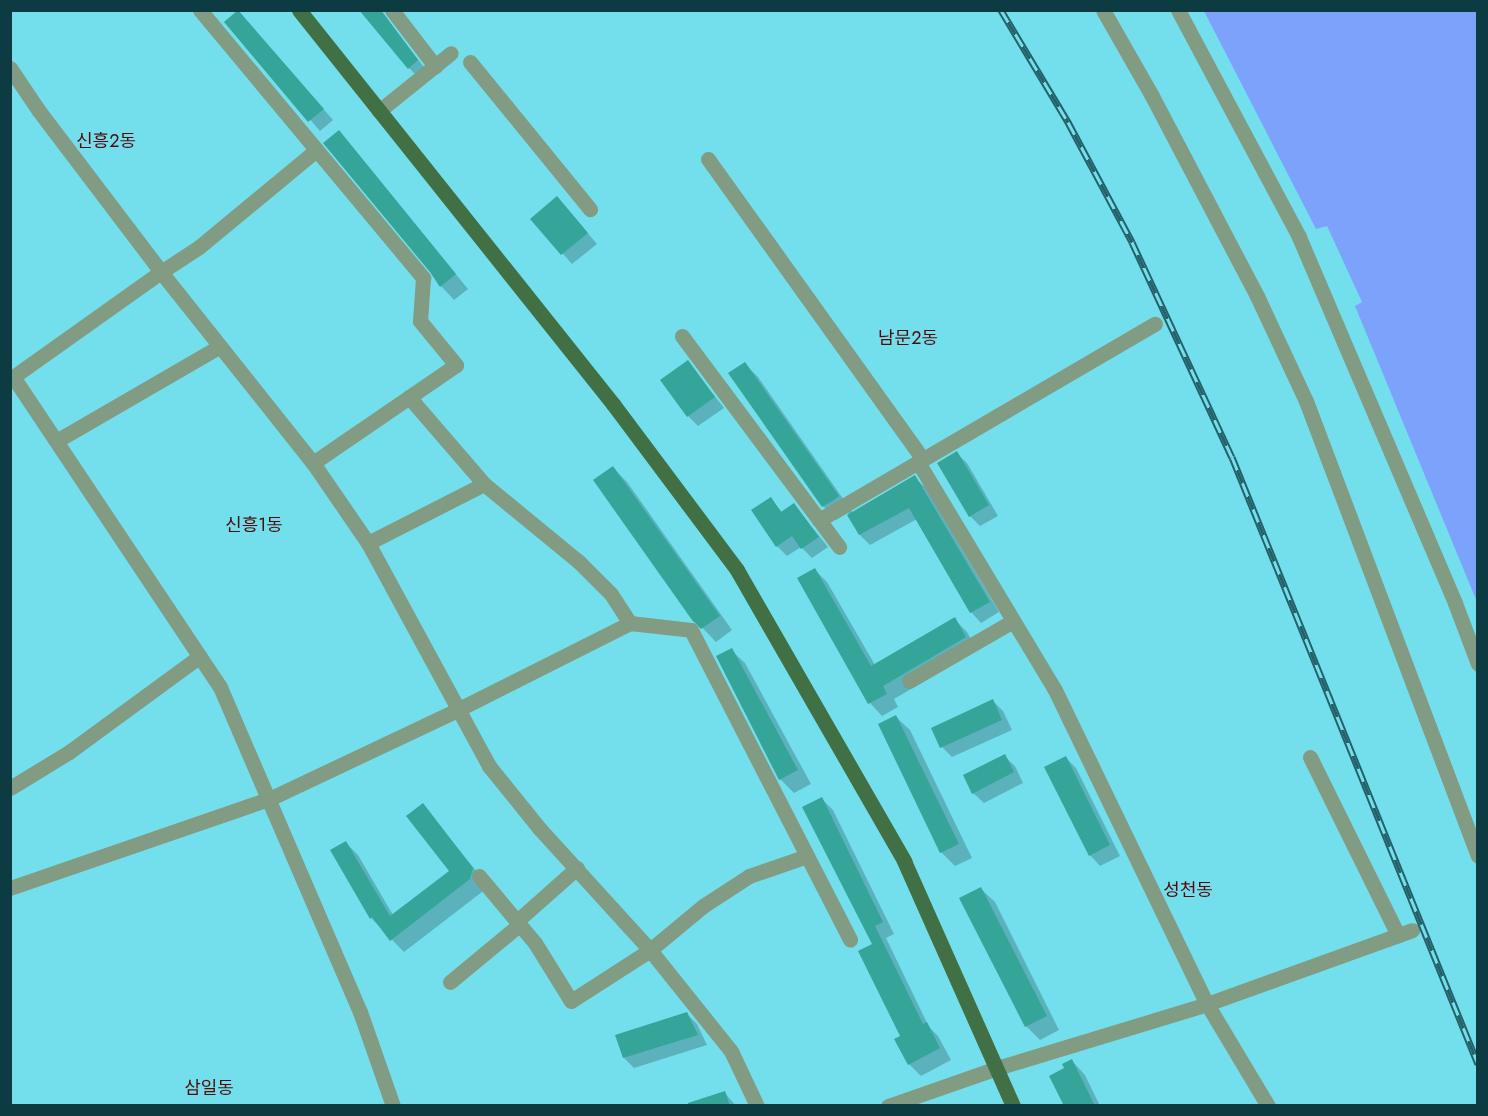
<!DOCTYPE html>
<html>
<head>
<meta charset="utf-8">
<style>
	body { margin:0 }
	#map { position:relative; width:1488px; height:1116px; overflow:hidden; background:#74dfec; font-family:Jost,"Noto Sans KR",sans-serif }
	div>[style] { position:absolute }
	[style*='--x'] { left:calc(var(--x)*1px); top:calc(var(--y)*1px); width:calc(var(--w)*1px); rotate:calc(var(--a)*1deg) }
	.water>* { inset:0; background:#7ca2fb }
	.shadow>* { inset:0; background:#0003 }
	.building>* { inset:0; background:#35a59a }
	.minor>* { height:15px; margin:-7.5px; padding:0 7.5px; transform-origin:7.5px; border-radius:7.5px; background:#829b83 }
	.major>* { height:15px; margin:-7.5px; padding:0 7.5px; transform-origin:7.5px; border-radius:7.5px; background:#427045 }
	.rail>* { height:7px; margin-top:-3.5px; transform-origin:0; background:repeating-linear-gradient(90deg,#74dfec 0 14px,#246169 0 28px); box-sizing:border-box; border-block:2px solid #246169 }
	span { translate:-50% -50%; white-space:nowrap; text-align:center; line-height:1.15; -webkit-text-stroke:4.5px #74dfec; paint-order:stroke }
	.neighbourhood-label { font-size:18px; color:#500b0c }
	.frame { position:absolute; inset:0; border:12px solid #0c3c42; pointer-events:none }
</style>
</head>
<body>
<div id="map">
	<div class="water">
		<div style="clip-path:polygon(1204px 11px,1477px 11px,1477px 602px,1355px 306px,1362px 302px,1327px 226px,1316px 229px)"></div>
	</div>
	<div class="shadow">
		<div style="clip-path:polygon(380px 10px,427px 71px,419px 78px,409px 68px)"></div>
		<div style="clip-path:polygon(239px 12px,333px 120px,320px 131px,226px 23px)"></div>
		<div style="clip-path:polygon(339px 132px,468px 289px,454px 300px,441px 286px)"></div>
		<div style="clip-path:polygon(567px 209px,597px 244px,572px 264px,532px 219px)"></div>
		<div style="clip-path:polygon(688px 362px,724px 408px,698px 426px,688px 416px)"></div>
		<div style="clip-path:polygon(745px 364px,758px 377px,853px 513px,914px 477px,925px 487px,999px 612px,981px 623px,971px 612px,917px 519px,870px 545px,860px 535px,848px 513px,836px 520px,823px 506px)"></div>
		<div style="clip-path:polygon(956px 453px,967px 463px,998px 516px,980px 526px,970px 516px)"></div>
		<div style="clip-path:polygon(613px 468px,627px 482px,732px 630px,716px 642px,694px 619px)"></div>
		<div style="clip-path:polygon(770px 499px,783px 513px,794px 505px,828px 547px,812px 558px,801px 547px,787px 556px,777px 546px)"></div>
		<div style="clip-path:polygon(815px 570px,827px 582px,875px 665px,954px 619px,967px 632px,977px 650px,894px 699px,898px 707px,882px 716px,870px 703px,799px 579px)"></div>
		<div style="clip-path:polygon(731px 650px,745px 663px,811px 784px,794px 793px,780px 779px,718px 657px)"></div>
		<div style="clip-path:polygon(993px 701px,1003px 711px,1012px 730px,952px 757px,942px 747px)"></div>
		<div style="clip-path:polygon(896px 717px,910px 730px,972px 858px,955px 866px,941px 852px,880px 724px)"></div>
		<div style="clip-path:polygon(1004px 756px,1015px 766px,1023px 783px,984px 803px,973px 793px)"></div>
		<div style="clip-path:polygon(1066px 758px,1076px 768px,1120px 856px,1100px 866px,1090px 855px)"></div>
		<div style="clip-path:polygon(822px 799px,833px 810px,894px 934px,886px 938px,929px 1027px,938px 1036px,951px 1060px,921px 1076px,909px 1064px,874px 945px)"></div>
		<div style="clip-path:polygon(423px 805px,485px 882px,482px 892px,404px 952px,371px 918px,346px 843px,358px 855px,393px 915px,451px 871px)"></div>
		<div style="clip-path:polygon(981px 889px,995px 902px,1059px 1030px,1040px 1040px,1026px 1026px)"></div>
		<div style="clip-path:polygon(687px 1014px,697px 1024px,707px 1045px,634px 1068px,624px 1058px)"></div>
		<div style="clip-path:polygon(1072px 1061px,1085px 1075px,1100px 1106px,1066px 1106px,1066px 1069px)"></div>
		<div style="clip-path:polygon(725px 1093px,736px 1106px,684px 1106px)"></div>
	</div>
	<div class="building">
		<div style="clip-path:polygon(238px 10px,324px 109px,308px 122px,224px 22px)"></div>
		<div style="clip-path:polygon(359px 10px,381px 10px,418px 60px,408px 69px)"></div>
		<div style="clip-path:polygon(339px 130px,456px 274px,440px 287px,430px 272px,323px 143px)"></div>
		<div style="clip-path:polygon(557px 196px,588px 233px,561px 255px,530px 219px)"></div>
		<div style="clip-path:polygon(688px 360px,715px 397px,687px 417px,660px 380px)"></div>
		<div style="clip-path:polygon(745px 362px,839px 496px,834px 500px,822px 507px,728px 373px)"></div>
		<div style="clip-path:polygon(957px 451px,989px 505px,969px 517px,937px 463px)"></div>
		<div style="clip-path:polygon(613px 466px,720px 616px,701px 629px,692px 620px,593px 480px)"></div>
		<div style="clip-path:polygon(915px 475px,990px 602px,970px 613px,909px 508px,859px 535px,847px 515px)"></div>
		<div style="clip-path:polygon(771px 497px,781px 512px,794px 503px,819px 537px,801px 549px,792px 536px,776px 547px,751px 510px)"></div>
		<div style="clip-path:polygon(815px 568px,871px 666px,955px 617px,966px 637px,883px 686px,887px 694px,868px 704px,797px 578px)"></div>
		<div style="clip-path:polygon(732px 648px,798px 770px,779px 780px,716px 656px)"></div>
		<div style="clip-path:polygon(993px 699px,1002px 720px,940px 748px,931px 728px)"></div>
		<div style="clip-path:polygon(896px 715px,959px 844px,940px 853px,878px 724px)"></div>
		<div style="clip-path:polygon(1005px 754px,1014px 772px,972px 794px,963px 775px)"></div>
		<div style="clip-path:polygon(1066px 756px,1110px 845px,1089px 856px,1044px 767px)"></div>
		<div style="clip-path:polygon(822px 797px,883px 922px,875px 926px,923px 1024px,927px 1022px,940px 1048px,908px 1065px,894px 1039px,900px 1036px,858px 951px,872px 944px,802px 807px)"></div>
		<div style="clip-path:polygon(423px 803px,473px 868px,470px 879px,390px 941px,372px 917px,370px 919px,330px 850px,346px 841px,390px 916px,449px 871px,406px 816px)"></div>
		<div style="clip-path:polygon(981px 887px,1047px 1016px,1025px 1027px,959px 898px)"></div>
		<div style="clip-path:polygon(687px 1012px,698px 1035px,623px 1058px,615px 1035px)"></div>
		<div style="clip-path:polygon(1072px 1059px,1095px 1106px,1064px 1106px,1049px 1076px,1064px 1068px,1062px 1064px)"></div>
		<div style="clip-path:polygon(725px 1091px,730px 1106px,688px 1106px,688px 1103px)"></div>
	</div>
	<div class="minor">
		<div style="--x:200;--y:10;--w:349;--a:50.2"></div>
		<div style="--x:423;--y:278;--w:43;--a:94"></div>
		<div style="--x:420;--y:321;--w:57;--a:50.7"></div>
		<div style="--x:456;--y:365;--w:173;--a:145.6"></div>
		<div style="--x:392;--y:10;--w:71;--a:52.5"></div>
		<div style="--x:1103;--y:10;--w:99;--a:60.3"></div>
		<div style="--x:1152;--y:96;--w:226;--a:62.3"></div>
		<div style="--x:1257;--y:296;--w:116;--a:65"></div>
		<div style="--x:1306;--y:401;--w:486;--a:69.3"></div>
		<div style="--x:1178;--y:10;--w:257;--a:61.9"></div>
		<div style="--x:1299;--y:237;--w:398;--a:66.9"></div>
		<div style="--x:1455;--y:603;--w:65;--a:69.3"></div>
		<div style="--x:470;--y:62;--w:190;--a:50.8"></div>
		<div style="--x:10;--y:68;--w:52;--a:56"></div>
		<div style="--x:39;--y:111;--w:202;--a:52.8"></div>
		<div style="--x:161;--y:272;--w:45;--a:-33.3"></div>
		<div style="--x:199;--y:247;--w:151;--a:-39.6"></div>
		<div style="--x:379;--y:111;--w:92;--a:-38.9"></div>
		<div style="--x:708;--y:159;--w:369;--a:54.4"></div>
		<div style="--x:682;--y:336;--w:263;--a:53.3"></div>
		<div style="--x:409;--y:397;--w:115;--a:49.2"></div>
		<div style="--x:484;--y:484;--w:123;--a:39.4"></div>
		<div style="--x:579;--y:562;--w:45;--a:45"></div>
		<div style="--x:611;--y:594;--w:35;--a:57"></div>
		<div style="--x:58;--y:440;--w:187;--a:-30.1"></div>
		<div style="--x:918;--y:462;--w:266;--a:59"></div>
		<div style="--x:1055;--y:690;--w:349;--a:64.2"></div>
		<div style="--x:1207;--y:1004;--w:119;--a:59.1"></div>
		<div style="--x:819;--y:520;--w:389;--a:-30.3"></div>
		<div style="--x:368;--y:543;--w:130;--a:-27"></div>
		<div style="--x:909;--y:681;--w:120;--a:-30"></div>
		<div style="--x:1310;--y:757;--w:199;--a:63.7"></div>
		<div style="--x:10;--y:788;--w:69;--a:-31.4"></div>
		<div style="--x:69;--y:752;--w:162;--a:-36.2"></div>
		<div style="--x:479;--y:876;--w:87;--a:50.1"></div>
		<div style="--x:535;--y:943;--w:68;--a:58.2"></div>
		<div style="--x:571;--y:1001;--w:94;--a:-32.8"></div>
		<div style="--x:650;--y:950;--w:69;--a:-39.7"></div>
		<div style="--x:703;--y:906;--w:55;--a:-33.1"></div>
		<div style="--x:749;--y:876;--w:61;--a:-19"></div>
		<div style="--x:10;--y:888;--w:274;--a:-19"></div>
		<div style="--x:269;--y:799;--w:208;--a:-25.3"></div>
		<div style="--x:457;--y:710;--w:194;--a:-26.7"></div>
		<div style="--x:630;--y:623;--w:61;--a:6.5"></div>
		<div style="--x:691;--y:630;--w:348;--a:62.8"></div>
		<div style="--x:517;--y:921;--w:80;--a:-41.5"></div>
		<div style="--x:450;--y:982;--w:91;--a:-39.6"></div>
		<div style="--x:393;--y:1106;--w:100;--a:-109.3"></div>
		<div style="--x:360;--y:1012;--w:354;--a:-113.3"></div>
		<div style="--x:220;--y:687;--w:373;--a:-123.7"></div>
		<div style="--x:13;--y:377;--w:181;--a:-35.4"></div>
		<div style="--x:161;--y:272;--w:244;--a:51.5"></div>
		<div style="--x:313;--y:463;--w:97;--a:55.5"></div>
		<div style="--x:368;--y:543;--w:254;--a:61.5"></div>
		<div style="--x:489;--y:766;--w:80;--a:51.1"></div>
		<div style="--x:539;--y:828;--w:165;--a:47.7"></div>
		<div style="--x:650;--y:950;--w:129;--a:51.3"></div>
		<div style="--x:731;--y:1051;--w:61;--a:64.7"></div>
		<div style="--x:888;--y:1106;--w:115;--a:-19.2"></div>
		<div style="--x:997;--y:1068;--w:220;--a:-16.9"></div>
		<div style="--x:1207;--y:1004;--w:218;--a:-19.8"></div>
	</div>
	<div class="major">
		<div style="--x:299;--y:10;--w:504;--a:51.45"></div>
		<div style="--x:613;--y:404;--w:207;--a:53.2"></div>
		<div style="--x:737;--y:570;--w:336;--a:60.1"></div>
		<div style="--x:904;--y:861;--w:268;--a:66"></div>
	</div>
	<div class="rail">
		<div style="--x:1001;--y:10;--w:131;--a:59.1"></div>
		<div style="--x:1068;--y:122;--w:136;--a:61.9"></div>
		<div style="--x:1132;--y:242;--w:237;--a:65.1"></div>
		<div style="--x:1232;--y:457;--w:655;--a:67.94"></div>
	</div>
	<div class="neighbourhood-label">
		<span style="left:106px;top:141px">신흥2동</span>
		<span style="left:908px;top:338px">남문2동</span>
		<span style="left:254px;top:525px">신흥1동</span>
		<span style="left:1188px;top:890px">성천동</span>
		<span style="left:209px;top:1088px">삼일동</span>
	</div>
	<div class="frame"></div>
</div>
</body>
</html>
